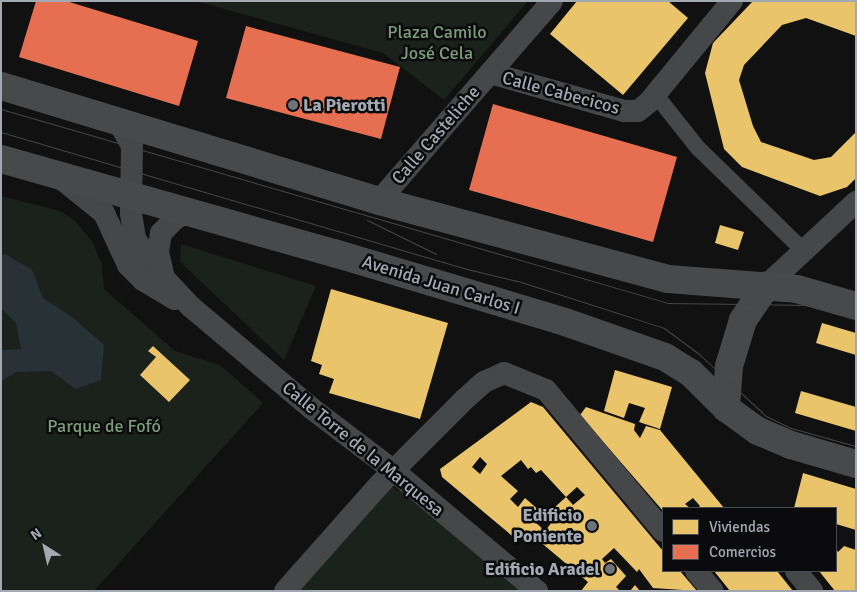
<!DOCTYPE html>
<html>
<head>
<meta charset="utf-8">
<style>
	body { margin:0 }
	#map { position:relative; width:857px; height:592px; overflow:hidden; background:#111; font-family:Signika,sans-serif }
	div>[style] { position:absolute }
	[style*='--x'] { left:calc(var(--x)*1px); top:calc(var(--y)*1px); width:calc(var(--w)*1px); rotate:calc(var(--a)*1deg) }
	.green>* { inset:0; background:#1b211b }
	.water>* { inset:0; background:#283136 }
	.homes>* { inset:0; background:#e9c46a }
	.shops>* { inset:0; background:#e76f51 }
	.pedestrian>* { height:16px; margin:-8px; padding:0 8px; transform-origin:8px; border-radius:8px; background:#454749 }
	.minor>* { height:22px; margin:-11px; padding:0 11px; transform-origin:11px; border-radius:11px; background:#454749 }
	.primary>* { height:28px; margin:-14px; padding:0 14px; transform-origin:14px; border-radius:14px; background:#47494b }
	.tram>* { height:1px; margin:-0.5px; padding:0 0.5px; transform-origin:0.5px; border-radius:0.5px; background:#464749 }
	.dots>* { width:14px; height:14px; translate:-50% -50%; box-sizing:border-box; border:2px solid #0b0b0d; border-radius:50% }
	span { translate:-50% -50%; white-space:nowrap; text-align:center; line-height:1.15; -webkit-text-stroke:5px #0b0b0d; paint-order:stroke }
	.park-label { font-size:18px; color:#7b9d79 }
	.street-label { font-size:18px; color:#a2a9b2 }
	.poi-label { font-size:18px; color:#a2a9b2; font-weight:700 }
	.left { translate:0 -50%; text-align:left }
	.right { translate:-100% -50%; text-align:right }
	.frame { position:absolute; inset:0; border:2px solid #a2a9b2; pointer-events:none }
	.legend { position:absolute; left:662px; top:507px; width:175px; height:65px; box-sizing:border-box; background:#0b0b0d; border:1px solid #474a4f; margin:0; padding:6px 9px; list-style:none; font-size:15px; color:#a2a9b2 }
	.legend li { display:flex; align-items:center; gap:10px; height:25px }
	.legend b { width:25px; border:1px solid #474a4f }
	.north { position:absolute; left:20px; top:522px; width:50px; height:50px; -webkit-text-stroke:4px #0b0b0d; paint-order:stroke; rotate:325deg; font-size:14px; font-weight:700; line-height:20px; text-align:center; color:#a2a9b2 }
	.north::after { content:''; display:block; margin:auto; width:18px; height:22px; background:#a2a9b2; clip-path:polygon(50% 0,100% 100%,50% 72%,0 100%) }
</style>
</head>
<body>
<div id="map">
	<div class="green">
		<div style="clip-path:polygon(195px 1px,528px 1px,444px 100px,383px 53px)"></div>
		<div style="clip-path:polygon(1px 196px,60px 211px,74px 220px,92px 241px,102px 265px,104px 289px,175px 351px,220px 365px,263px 403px,94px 591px,1px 591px)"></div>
		<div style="clip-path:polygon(181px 244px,316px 286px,284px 360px,180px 262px)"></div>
		<div style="clip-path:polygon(385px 479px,397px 491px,418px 492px,537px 591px,285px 591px)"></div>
	</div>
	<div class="water">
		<div style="clip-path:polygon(5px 254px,32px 270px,43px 298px,72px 317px,104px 345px,101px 380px,76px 389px,51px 371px,16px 372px,1px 381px,1px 350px,21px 349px,16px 323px,1px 308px,1px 255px)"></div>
	</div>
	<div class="homes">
		<div style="clip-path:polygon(577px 1px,668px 1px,688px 18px,623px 95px,550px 34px)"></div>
		<div style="clip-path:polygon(753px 1px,856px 2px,856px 36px,806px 18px,782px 25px,744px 65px,739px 80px,753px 126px,761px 142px,814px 160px,831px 157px,856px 132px,856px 178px,847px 187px,820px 196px,742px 167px,724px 149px,705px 73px,713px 43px)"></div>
		<div style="clip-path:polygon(720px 225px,744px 232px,738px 250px,715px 243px)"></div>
		<div style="clip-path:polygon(331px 289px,448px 323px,420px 419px,329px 393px,334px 379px,319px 374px,322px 365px,311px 361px)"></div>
		<div style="clip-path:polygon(822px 323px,856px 333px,856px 355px,816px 343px)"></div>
		<div style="clip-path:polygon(153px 346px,190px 380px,169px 402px,140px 375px,156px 357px,148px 351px)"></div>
		<div style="clip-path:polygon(615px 370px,672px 387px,660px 429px,639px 422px,645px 408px,629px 403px,624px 418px,604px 411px)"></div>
		<div style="clip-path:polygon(801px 391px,856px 407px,856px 431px,795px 413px)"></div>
		<div style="clip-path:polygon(evenodd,531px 402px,543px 407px,663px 551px,663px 571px,680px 571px,697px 591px,653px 588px,639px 569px,637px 572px,614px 548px,602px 559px,605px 563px,611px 559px,626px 576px,616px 587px,620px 591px,581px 591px,588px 582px,526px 530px,517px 540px,442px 477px,440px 469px,531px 402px,480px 457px,487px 464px,480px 474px,472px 467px,480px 457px,531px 402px,521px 460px,528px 469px,531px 467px,536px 473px,541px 470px,566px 497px,545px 516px,552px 522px,545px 531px,534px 521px,541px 512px,525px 498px,518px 507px,510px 499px,518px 491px,501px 476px,521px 460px,531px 402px,577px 487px,585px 495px,573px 505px,566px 497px,577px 487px)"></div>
		<div style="clip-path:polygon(586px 407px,635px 424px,634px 430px,640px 438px,646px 426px,660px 430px,724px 508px,698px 508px,700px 506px,693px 498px,685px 504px,690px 508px,663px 508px,663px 511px,580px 415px)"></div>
		<div style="clip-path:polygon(803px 473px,856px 489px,856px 530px,836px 524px,836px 508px,794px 508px)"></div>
		<div style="clip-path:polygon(844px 546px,856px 550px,856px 591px,835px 591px,819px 571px,836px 571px,836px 549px,838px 552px)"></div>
		<div style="clip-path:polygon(714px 571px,777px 571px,793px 591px,730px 591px)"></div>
		<div style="clip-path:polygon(635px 585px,640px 591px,630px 591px)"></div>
	</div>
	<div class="shops">
		<div style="clip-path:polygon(36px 1px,66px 1px,198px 41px,179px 106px,19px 57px)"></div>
		<div style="clip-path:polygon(246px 26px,400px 67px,381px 139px,226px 98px)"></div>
		<div style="clip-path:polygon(493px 104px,677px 157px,653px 242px,469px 190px)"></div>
	</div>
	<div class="pedestrian">
		<div style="--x:655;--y:94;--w:69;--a:51.5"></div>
		<div style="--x:698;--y:148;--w:148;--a:44.2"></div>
	</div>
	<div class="minor">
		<div style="--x:490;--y:73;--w:139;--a:15.8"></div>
		<div style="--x:624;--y:111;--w:14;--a:0"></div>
		<div style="--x:638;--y:111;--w:14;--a:-39"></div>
		<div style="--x:649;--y:102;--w:131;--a:-50.6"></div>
		<div style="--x:111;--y:117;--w:16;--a:45"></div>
		<div style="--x:122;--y:128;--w:21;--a:61"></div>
		<div style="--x:132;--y:146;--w:67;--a:90.9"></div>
		<div style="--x:131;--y:213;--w:26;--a:81"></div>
		<div style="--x:135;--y:239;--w:44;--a:54.2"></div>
		<div style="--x:64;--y:181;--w:51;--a:38.7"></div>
		<div style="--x:104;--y:213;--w:57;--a:65.2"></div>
		<div style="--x:128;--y:265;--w:21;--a:45"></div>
		<div style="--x:143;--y:280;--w:37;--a:31"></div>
		<div style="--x:379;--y:201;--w:264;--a:-49.1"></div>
		<div style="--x:189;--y:212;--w:14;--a:155"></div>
		<div style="--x:176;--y:218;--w:21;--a:135"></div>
		<div style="--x:161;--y:233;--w:19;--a:99"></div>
		<div style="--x:158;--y:252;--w:27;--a:77"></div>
		<div style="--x:164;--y:278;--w:38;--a:47"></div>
		<div style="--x:190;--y:306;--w:158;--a:40.1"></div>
		<div style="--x:311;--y:408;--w:104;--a:37.2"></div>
		<div style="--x:394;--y:471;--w:187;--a:40"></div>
		<div style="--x:767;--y:285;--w:122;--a:-43"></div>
		<div style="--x:696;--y:571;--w:26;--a:50"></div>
		<div style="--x:796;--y:571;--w:26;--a:51"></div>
		<div style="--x:285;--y:591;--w:143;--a:-48.4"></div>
		<div style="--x:380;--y:484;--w:120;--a:-45"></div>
		<div style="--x:465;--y:399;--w:25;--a:-42"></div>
		<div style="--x:484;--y:382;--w:22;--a:-24"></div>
		<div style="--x:504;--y:373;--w:45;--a:22"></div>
		<div style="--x:546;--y:390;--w:183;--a:50.3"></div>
	</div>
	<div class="primary">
		<div style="--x:1;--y:86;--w:395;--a:16.9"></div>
		<div style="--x:379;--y:201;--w:299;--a:15.1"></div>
		<div style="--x:668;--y:279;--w:129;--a:4.4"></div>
		<div style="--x:797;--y:289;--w:61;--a:16.1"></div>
		<div style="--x:1;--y:159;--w:346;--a:15.8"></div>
		<div style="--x:334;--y:253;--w:241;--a:16.6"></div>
		<div style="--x:565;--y:322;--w:106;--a:19.3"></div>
		<div style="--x:665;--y:357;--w:31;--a:32"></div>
		<div style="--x:691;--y:373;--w:49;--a:45"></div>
		<div style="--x:726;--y:408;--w:39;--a:36"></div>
		<div style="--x:758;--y:431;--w:36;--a:23"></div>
		<div style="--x:791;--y:445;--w:68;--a:16.3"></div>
		<div style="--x:726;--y:408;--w:42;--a:-85.9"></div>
		<div style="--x:729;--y:366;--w:48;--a:-73.1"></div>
		<div style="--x:743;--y:320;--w:42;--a:-55.6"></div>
	</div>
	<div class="tram">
		<div style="--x:1;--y:109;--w:695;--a:16.22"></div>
		<div style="--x:668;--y:303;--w:139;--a:0.8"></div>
		<div style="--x:807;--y:305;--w:51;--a:15.9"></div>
		<div style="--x:1;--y:132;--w:482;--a:16.4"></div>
		<div style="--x:463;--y:268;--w:60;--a:13.6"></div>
		<div style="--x:521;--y:282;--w:150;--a:17.8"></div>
		<div style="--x:664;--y:328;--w:44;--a:36.6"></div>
		<div style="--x:699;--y:354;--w:91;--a:42.8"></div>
		<div style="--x:766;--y:416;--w:28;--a:26"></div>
		<div style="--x:791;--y:428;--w:67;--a:15.5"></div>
		<div style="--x:367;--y:220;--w:77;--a:26.2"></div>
	</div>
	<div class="dots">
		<div style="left:293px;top:105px;background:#6f747a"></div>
		<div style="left:592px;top:526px;background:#6f747a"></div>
		<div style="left:610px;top:569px;background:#6f747a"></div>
	</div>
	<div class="park-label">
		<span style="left:437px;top:43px">Plaza Camilo<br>José Cela</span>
		<span style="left:104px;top:426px">Parque de Fofó</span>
	</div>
	<div class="street-label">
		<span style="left:561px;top:93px;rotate:15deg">Calle Cabecicos</span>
		<span style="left:436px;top:135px;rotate:-49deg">Calle Casteliche</span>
		<span style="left:441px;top:285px;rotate:17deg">Avenida Juan Carlos I</span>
		<span style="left:363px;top:449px;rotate:39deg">Calle Torre de la Marquesa</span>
	</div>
	<div class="poi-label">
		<span class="left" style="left:303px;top:105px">La Pierotti</span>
		<span class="right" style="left:582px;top:526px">Edificio<br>Poniente</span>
		<span class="right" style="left:600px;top:569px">Edificio Aradel</span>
	</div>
	<div class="frame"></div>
	<ul class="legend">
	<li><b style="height:14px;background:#e9c46a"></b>Viviendas</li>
	<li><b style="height:14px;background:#e76f51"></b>Comercios</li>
	</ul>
	<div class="north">N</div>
</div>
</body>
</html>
